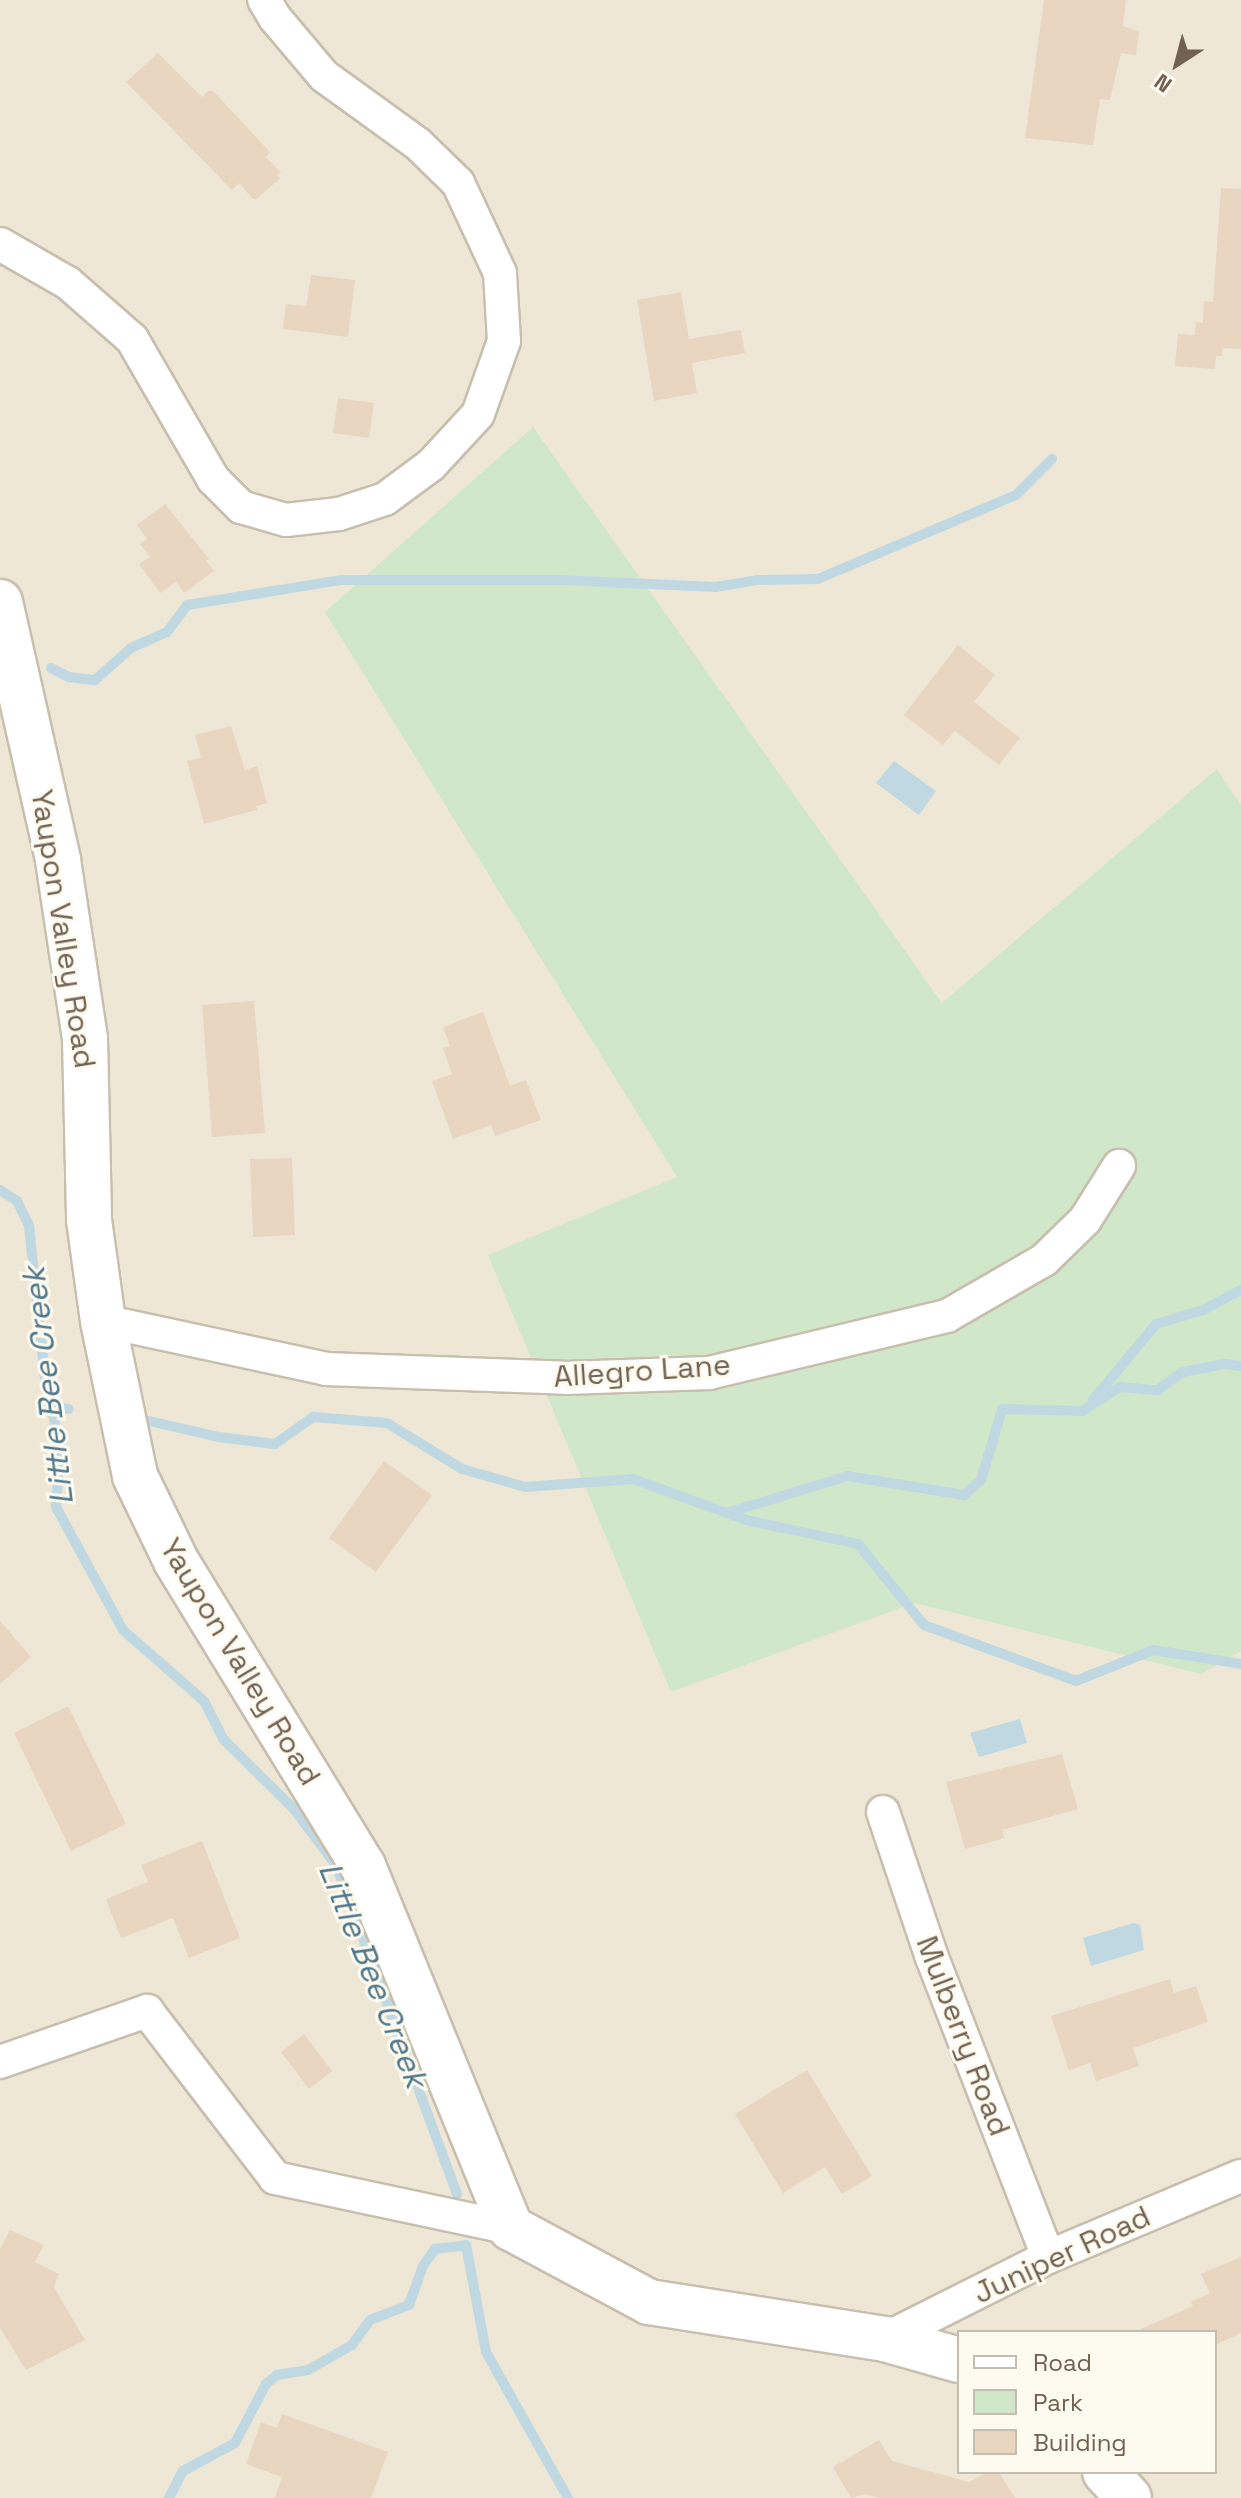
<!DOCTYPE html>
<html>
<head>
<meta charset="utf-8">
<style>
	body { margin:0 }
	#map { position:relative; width:1241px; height:2498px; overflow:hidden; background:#faf6ea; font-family:"Space Grotesk",sans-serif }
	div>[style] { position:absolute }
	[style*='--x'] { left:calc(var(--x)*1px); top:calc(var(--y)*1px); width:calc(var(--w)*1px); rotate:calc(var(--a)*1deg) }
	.residential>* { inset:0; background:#eee7d6 }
	.green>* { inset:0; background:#d1e7ca }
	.water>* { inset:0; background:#c0d8e2 }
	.stream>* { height:10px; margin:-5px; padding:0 5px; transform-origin:5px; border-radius:5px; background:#c0d8e2 }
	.building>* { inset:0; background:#e8d6c0 }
	.roads { filter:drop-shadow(2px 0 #c8beae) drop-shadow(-2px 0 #c8beae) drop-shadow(0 2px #c8beae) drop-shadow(0 -2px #c8beae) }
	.street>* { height:32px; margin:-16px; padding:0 16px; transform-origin:16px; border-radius:16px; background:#fff }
	.secondary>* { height:44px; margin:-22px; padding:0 22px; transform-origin:22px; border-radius:22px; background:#fff }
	span { translate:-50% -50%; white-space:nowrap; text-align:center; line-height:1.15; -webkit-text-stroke:6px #fdfaf0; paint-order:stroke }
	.street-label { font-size:30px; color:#726150 }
	.water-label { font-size:32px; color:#4f778a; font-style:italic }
	.legend { position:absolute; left:957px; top:2330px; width:260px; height:144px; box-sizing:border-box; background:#fdfaf0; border:2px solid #c5bdb0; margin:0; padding:10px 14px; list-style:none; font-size:24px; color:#726150 }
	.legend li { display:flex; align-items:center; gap:16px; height:40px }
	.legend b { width:40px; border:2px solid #c5bdb0 }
	.north { position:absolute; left:1137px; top:24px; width:80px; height:80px; -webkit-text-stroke:6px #fdfaf0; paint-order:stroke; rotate:216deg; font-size:22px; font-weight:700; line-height:32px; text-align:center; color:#726150 }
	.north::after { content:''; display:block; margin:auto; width:28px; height:36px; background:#726150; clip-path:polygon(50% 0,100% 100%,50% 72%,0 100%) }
</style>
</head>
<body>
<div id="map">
	<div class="residential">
		<div style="clip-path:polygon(evenodd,0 0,1241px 0,1241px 2498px,0 2498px,0 0,959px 2332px,1215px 2332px,1215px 2472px,959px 2472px,959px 2332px)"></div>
	</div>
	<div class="green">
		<div style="clip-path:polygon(533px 427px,942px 1003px,1217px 769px,1241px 805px,1241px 1651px,1201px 1674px,914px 1603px,671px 1692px,488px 1255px,677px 1177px,325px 612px)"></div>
	</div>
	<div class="water">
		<div style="clip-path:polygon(894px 761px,936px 791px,919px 815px,876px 783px)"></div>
		<div style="clip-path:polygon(1020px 1719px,1027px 1743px,979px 1757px,970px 1733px)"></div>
		<div style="clip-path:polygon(1134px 1923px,1140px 1925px,1144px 1950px,1091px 1966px,1083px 1938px)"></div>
	</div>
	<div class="stream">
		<div style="--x:51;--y:668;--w:20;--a:27"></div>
		<div style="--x:69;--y:677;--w:26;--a:7"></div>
		<div style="--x:95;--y:680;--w:48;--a:-41.6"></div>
		<div style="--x:131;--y:648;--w:39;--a:-24"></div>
		<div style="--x:167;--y:632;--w:34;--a:-53"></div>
		<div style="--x:187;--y:605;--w:157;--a:-9.2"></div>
		<div style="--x:342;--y:580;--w:218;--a:0"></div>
		<div style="--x:560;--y:580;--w:156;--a:2.6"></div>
		<div style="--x:716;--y:587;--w:43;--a:-9.5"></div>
		<div style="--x:758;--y:580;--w:60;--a:-1"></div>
		<div style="--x:818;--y:579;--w:215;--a:-23"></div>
		<div style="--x:1016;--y:495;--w:51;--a:-45"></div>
		<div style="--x:0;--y:1190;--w:20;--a:33"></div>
		<div style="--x:17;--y:1201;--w:28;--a:64"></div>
		<div style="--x:29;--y:1226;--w:154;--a:84"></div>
		<div style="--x:45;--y:1379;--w:69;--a:77.4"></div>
		<div style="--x:60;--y:1446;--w:61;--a:93.8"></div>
		<div style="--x:56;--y:1507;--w:140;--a:61.4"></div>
		<div style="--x:123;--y:1630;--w:108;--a:41.2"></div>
		<div style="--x:204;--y:1701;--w:44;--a:62.9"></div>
		<div style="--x:224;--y:1740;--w:98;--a:44.6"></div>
		<div style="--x:294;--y:1809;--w:70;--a:53.1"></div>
		<div style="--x:336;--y:1865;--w:351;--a:69.8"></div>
		<div style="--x:1093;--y:1400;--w:99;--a:-50.3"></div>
		<div style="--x:1156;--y:1324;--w:49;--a:-16.6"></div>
		<div style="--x:1203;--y:1310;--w:43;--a:-27.8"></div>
		<div style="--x:50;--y:1406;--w:19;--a:9"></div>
		<div style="--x:149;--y:1421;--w:72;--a:12.9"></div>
		<div style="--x:219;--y:1437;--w:56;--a:7.1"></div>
		<div style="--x:275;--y:1444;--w:47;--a:-35.4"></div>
		<div style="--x:313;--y:1417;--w:74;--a:4.6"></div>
		<div style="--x:387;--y:1423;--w:88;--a:31.5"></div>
		<div style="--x:462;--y:1469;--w:66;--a:15.9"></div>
		<div style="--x:525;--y:1487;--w:108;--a:-4.2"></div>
		<div style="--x:633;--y:1479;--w:120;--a:19.9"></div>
		<div style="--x:746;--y:1520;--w:115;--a:12.1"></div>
		<div style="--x:858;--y:1544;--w:104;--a:50.8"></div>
		<div style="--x:924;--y:1625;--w:162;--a:20.2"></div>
		<div style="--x:1076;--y:1681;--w:83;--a:-21.9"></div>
		<div style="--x:1153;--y:1650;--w:89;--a:9"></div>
		<div style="--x:727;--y:1513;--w:126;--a:-17.1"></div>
		<div style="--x:847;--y:1476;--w:119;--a:9.2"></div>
		<div style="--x:964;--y:1495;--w:23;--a:-41"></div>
		<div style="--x:981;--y:1480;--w:74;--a:-73.5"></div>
		<div style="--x:1002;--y:1409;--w:80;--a:1.4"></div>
		<div style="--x:1082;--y:1411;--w:45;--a:-32.3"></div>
		<div style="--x:1120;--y:1387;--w:38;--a:5"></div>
		<div style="--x:1158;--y:1390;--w:30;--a:-37"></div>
		<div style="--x:1182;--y:1372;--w:44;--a:-10.5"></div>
		<div style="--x:1225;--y:1364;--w:16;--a:7"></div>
		<div style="--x:169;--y:2498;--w:30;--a:-63"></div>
		<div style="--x:183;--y:2471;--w:59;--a:-28.3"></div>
		<div style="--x:235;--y:2443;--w:67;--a:-62.3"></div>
		<div style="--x:266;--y:2384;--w:14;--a:-39"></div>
		<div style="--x:277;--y:2375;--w:31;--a:-9"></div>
		<div style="--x:308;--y:2370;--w:51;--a:-29.6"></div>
		<div style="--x:352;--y:2345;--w:31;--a:-54"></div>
		<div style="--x:370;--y:2320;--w:42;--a:-21"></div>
		<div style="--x:409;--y:2305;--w:41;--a:-70.3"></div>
		<div style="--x:423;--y:2266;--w:21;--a:-55"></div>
		<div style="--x:435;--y:2249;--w:31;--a:-7"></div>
		<div style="--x:466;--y:2245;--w:109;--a:79.4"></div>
		<div style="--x:486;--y:2352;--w:167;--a:60.7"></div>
	</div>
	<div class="building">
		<div style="clip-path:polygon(1044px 0,1126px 0,1123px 26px,1139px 32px,1136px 55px,1121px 53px,1110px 100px,1100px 99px,1093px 145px,1025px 138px)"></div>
		<div style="clip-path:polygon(158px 53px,202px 97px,209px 90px,214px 92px,270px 152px,266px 157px,281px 172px,277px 175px,280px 178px,257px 199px,253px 199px,239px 183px,232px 190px,126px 82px)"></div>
		<div style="clip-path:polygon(1221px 188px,1241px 189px,1241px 349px,1223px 348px,1222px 356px,1216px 356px,1215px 369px,1175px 366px,1178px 334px,1195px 335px,1196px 322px,1203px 323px,1204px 301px,1213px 302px)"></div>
		<div style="clip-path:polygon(311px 275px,355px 280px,348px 337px,283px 329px,286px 304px,306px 306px)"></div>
		<div style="clip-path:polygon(681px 292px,689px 339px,741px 330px,745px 353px,692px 363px,697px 393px,654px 401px,637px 300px)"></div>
		<div style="clip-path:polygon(338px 398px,374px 403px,369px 438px,333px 433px)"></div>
		<div style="clip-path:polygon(165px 504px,209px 559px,206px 561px,214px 571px,184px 593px,176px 582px,160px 593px,139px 564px,150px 557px,140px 544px,147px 539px,137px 525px)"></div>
		<div style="clip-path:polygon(958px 645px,995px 675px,974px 702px,1020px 738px,999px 765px,955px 731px,943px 745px,904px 715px)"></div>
		<div style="clip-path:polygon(231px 726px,245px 770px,257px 766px,267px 803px,256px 806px,257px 810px,204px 824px,187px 761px,201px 758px,195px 735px)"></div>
		<div style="clip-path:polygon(254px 1001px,265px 1133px,212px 1137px,202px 1005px)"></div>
		<div style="clip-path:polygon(483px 1012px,510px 1086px,526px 1080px,541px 1120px,495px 1136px,491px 1125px,453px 1139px,432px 1081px,452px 1074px,443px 1048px,450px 1046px,443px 1027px)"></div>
		<div style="clip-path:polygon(292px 1158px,295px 1235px,253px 1237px,250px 1159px)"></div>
		<div style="clip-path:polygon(384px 1461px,432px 1495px,376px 1572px,329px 1538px)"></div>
		<div style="clip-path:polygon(0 1621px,31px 1657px,0 1684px)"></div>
		<div style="clip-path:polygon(68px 1706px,126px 1824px,71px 1851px,14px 1733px)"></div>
		<div style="clip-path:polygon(1062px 1754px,1078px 1809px,1002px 1830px,1005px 1838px,965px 1849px,946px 1782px)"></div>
		<div style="clip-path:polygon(202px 1841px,240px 1938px,189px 1958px,173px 1918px,121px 1938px,106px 1899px,148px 1882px,141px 1865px)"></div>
		<div style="clip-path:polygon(1170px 1979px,1174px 1993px,1196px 1986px,1208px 2022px,1133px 2048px,1139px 2066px,1096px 2081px,1090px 2063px,1069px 2070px,1051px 2016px)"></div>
		<div style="clip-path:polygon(304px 2034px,332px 2071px,309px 2089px,281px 2052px)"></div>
		<div style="clip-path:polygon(807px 2070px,872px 2176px,842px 2194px,825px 2167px,783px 2193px,735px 2114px)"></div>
		<div style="clip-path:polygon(10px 2230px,44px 2245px,35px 2262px,59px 2274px,54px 2287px,85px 2340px,26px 2370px,0 2328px,0 2249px)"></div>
		<div style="clip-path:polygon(1241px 2257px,1241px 2333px,1215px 2345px,1215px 2332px,1134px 2332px,1193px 2306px,1191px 2302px,1210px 2293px,1201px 2274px)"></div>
		<div style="clip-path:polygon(282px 2414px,388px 2452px,371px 2498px,275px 2498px,282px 2477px,246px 2464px,261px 2422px,277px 2428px)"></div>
		<div style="clip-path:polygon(879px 2440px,892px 2461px,969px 2482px,988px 2472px,999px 2472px,1015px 2498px,880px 2498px,865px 2494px,851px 2498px,833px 2467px)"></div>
	</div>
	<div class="roads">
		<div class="street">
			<div style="--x:0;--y:244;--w:78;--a:29.8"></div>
			<div style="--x:68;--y:283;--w:85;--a:41.2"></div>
			<div style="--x:132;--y:339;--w:162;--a:59.9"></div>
			<div style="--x:213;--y:479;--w:40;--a:45"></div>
			<div style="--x:241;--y:507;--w:47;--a:16.1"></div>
			<div style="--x:286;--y:520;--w:53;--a:-6.5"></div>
			<div style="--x:339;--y:514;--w:48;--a:-18.1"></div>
			<div style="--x:385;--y:499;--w:57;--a:-36.5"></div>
			<div style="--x:431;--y:465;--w:69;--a:-47.3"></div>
			<div style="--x:478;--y:414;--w:77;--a:-70.4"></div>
			<div style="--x:504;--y:341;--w:68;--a:-93.4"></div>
			<div style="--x:500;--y:273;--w:99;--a:-115"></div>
			<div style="--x:458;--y:183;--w:56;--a:-135.7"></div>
			<div style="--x:418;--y:144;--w:116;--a:-144.1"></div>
			<div style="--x:324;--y:76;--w:76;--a:-130.2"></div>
			<div style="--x:275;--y:18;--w:21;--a:-121"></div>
			<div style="--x:103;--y:1321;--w:228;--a:12.1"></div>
			<div style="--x:326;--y:1369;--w:240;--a:2.1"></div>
			<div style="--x:566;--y:1378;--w:143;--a:-2"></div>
			<div style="--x:709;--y:1373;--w:245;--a:-13.5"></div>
			<div style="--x:947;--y:1316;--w:112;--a:-30"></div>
			<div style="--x:1044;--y:1260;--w:57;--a:-44.3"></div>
			<div style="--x:1085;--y:1220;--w:64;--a:-57.8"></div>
			<div style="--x:883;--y:1812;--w:151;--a:71.4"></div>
			<div style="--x:931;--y:1955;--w:324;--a:68.8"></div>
			<div style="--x:0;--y:2062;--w:156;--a:-19.1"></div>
			<div style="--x:147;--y:2011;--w:210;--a:52.5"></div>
			<div style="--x:275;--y:2178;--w:241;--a:12"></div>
			<div style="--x:885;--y:2339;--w:182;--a:-26.7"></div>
			<div style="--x:1048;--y:2257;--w:209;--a:-22.8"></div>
		</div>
		<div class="secondary">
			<div style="--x:0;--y:602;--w:264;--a:77.3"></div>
			<div style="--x:58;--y:860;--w:181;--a:81.4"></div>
			<div style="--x:85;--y:1039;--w:181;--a:88.7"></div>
			<div style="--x:89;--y:1220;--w:102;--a:82.1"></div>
			<div style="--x:103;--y:1321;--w:158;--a:78.3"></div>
			<div style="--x:135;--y:1476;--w:94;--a:64.2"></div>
			<div style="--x:176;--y:1561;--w:358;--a:58.5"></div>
			<div style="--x:363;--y:1866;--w:391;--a:67.8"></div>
			<div style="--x:511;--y:2228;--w:157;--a:28.2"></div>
			<div style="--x:649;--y:2302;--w:239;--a:8.9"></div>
			<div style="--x:885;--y:2339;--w:77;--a:15.8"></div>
			<div style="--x:1105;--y:2472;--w:35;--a:47"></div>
		</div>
	</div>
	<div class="street-label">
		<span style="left:63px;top:929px;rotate:81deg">Yaupon Valley Road</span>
		<span style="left:642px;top:1371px;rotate:-4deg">Allegro Lane</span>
		<span style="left:240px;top:1662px;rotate:59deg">Yaupon Valley Road</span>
		<span style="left:963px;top:2036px;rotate:69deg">Mulberry Road</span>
		<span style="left:1062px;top:2255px;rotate:-25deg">Juniper Road</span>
	</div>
	<div class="water-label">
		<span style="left:48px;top:1386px;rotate:-97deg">Little Bee Creek</span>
		<span style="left:373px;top:1975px;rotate:68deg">Little Bee Creek</span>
	</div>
	<ul class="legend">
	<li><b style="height:10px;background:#fff"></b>Road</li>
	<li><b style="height:22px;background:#d1e7ca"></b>Park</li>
	<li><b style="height:22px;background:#e8d6c0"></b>Building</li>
	</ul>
	<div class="north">N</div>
</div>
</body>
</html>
